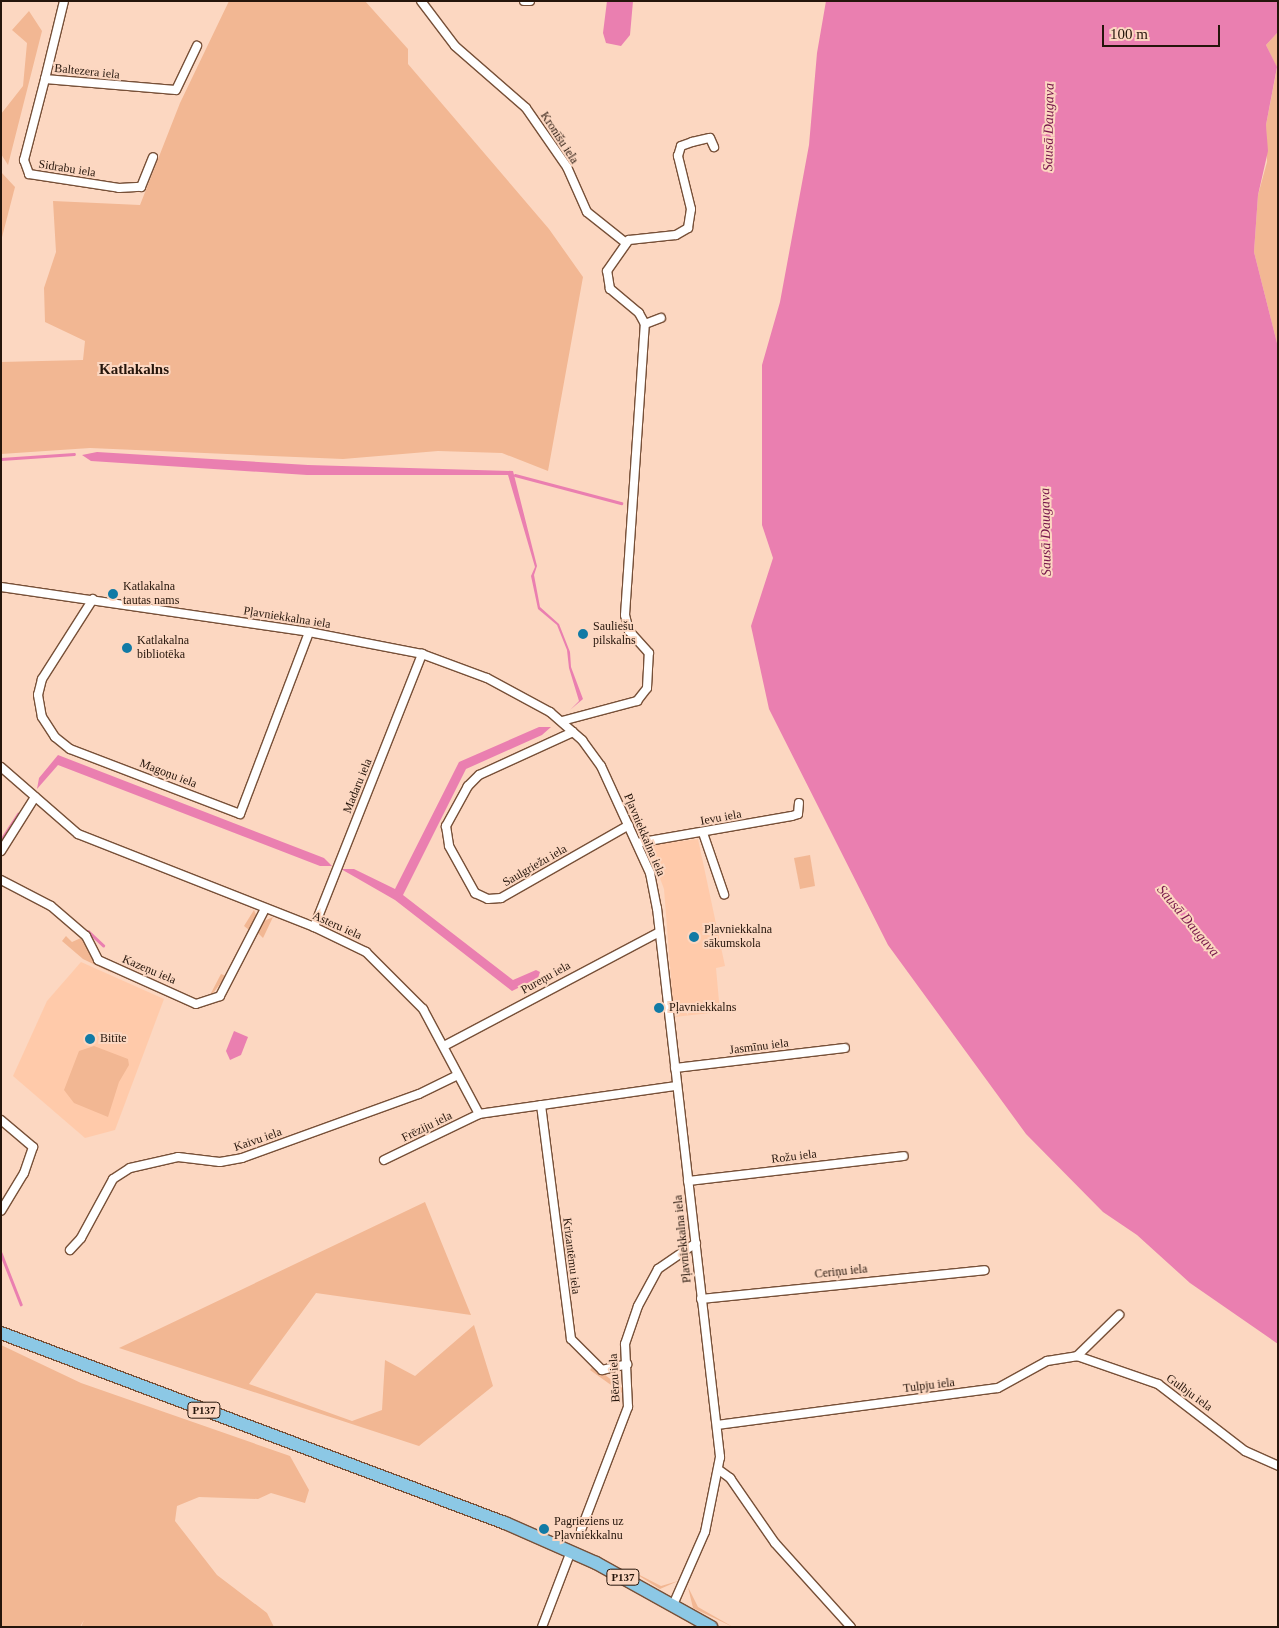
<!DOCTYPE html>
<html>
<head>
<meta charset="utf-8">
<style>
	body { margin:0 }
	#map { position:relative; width:1279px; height:1628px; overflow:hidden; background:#fcd7c1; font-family:Georgia,serif }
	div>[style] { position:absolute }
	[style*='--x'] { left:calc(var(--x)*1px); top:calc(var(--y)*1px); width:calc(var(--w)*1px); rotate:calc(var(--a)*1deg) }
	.built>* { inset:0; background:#ffcaaa }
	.green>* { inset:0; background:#f2b793 }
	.water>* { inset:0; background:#ea7fb0 }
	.stream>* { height:2.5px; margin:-1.25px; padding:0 1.25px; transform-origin:1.25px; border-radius:1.25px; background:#ea7fb0 }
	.roads { filter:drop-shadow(1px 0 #775038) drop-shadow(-1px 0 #775038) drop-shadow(0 1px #775038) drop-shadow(0 -1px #775038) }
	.street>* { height:8px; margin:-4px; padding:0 4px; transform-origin:4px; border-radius:4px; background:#fff }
	.primary>* { height:12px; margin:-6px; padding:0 6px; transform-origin:6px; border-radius:6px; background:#8cc8e5 }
	.dots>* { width:14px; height:14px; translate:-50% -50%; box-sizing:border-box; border:2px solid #fcd7c1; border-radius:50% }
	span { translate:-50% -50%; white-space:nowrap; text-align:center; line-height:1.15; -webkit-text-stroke:4px #fcd7c1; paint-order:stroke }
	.shield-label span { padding:1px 4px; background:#fcd7c1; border:1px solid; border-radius:4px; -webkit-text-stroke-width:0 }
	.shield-label { font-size:11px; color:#25150b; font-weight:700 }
	.street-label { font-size:12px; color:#25150b }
	.poi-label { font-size:12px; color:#25150b }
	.left { translate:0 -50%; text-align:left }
	.water-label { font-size:14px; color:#751549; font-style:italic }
	.quarter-label { font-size:15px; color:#25150b; font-weight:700 }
	.frame { position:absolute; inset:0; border:2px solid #25150b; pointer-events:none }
	.scale { position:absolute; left:1102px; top:25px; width:118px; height:22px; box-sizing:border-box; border:2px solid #25150b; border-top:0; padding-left:6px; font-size:15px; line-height:18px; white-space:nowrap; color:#25150b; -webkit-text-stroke:4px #fcd7c1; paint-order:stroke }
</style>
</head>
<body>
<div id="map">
	<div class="built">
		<div style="clip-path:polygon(698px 839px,725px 966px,716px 968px,720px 1012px,674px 1017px,664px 889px,649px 849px,650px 845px)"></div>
		<div style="clip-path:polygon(81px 962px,164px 999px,115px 1130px,85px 1138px,13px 1076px,47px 1001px)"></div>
	</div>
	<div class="green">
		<div style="clip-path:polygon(229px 1px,365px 1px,408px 49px,408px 64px,549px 229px,583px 277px,548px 471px,502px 453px,438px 451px,343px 459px,90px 448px,1px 454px,1px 362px,83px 360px,85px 341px,45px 322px,44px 288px,56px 252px,53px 201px,140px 205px,180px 103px)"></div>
		<div style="clip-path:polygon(29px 11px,42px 31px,8px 165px,1px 154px,1px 114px,23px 86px,27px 43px,12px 30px)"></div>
		<div style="clip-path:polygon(1278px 32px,1278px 347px,1254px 252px,1258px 195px,1267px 162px,1266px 125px,1277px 68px,1266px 45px)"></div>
		<div style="clip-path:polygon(1px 172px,15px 187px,1px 241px)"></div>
		<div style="clip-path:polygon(810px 855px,815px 886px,800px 889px,794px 858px)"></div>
		<div style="clip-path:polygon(254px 910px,257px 917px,249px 930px,244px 926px)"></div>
		<div style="clip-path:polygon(273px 917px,264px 936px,263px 938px,258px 933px,264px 921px)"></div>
		<div style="clip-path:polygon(66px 936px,72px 942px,83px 937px,95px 963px,114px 974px,83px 959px,62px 941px)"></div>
		<div style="clip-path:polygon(221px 974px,226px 976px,211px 996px,210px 995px)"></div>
		<div style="clip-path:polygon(94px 1046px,128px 1059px,129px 1065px,119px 1082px,108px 1117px,74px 1103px,64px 1090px,79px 1051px)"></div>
		<div style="clip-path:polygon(425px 1202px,471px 1315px,316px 1293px,249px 1384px,352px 1421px,382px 1410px,385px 1360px,415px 1376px,474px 1325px,493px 1386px,419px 1446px,119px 1348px)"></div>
		<div style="clip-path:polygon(1px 1345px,81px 1383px,290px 1456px,309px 1490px,305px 1503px,271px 1493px,258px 1499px,199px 1497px,177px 1506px,175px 1521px,217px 1575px,267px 1613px,274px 1627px,81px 1627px,84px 1620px,80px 1627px,1px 1627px)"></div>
		<div style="clip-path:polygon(593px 1366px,625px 1390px,625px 1395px,590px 1370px)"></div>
		<div style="clip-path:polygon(628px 1569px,661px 1586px,678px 1581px,660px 1589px)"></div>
		<div style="clip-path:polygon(688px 1587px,698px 1607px,733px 1627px,693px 1608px)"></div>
	</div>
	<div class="water">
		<div style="clip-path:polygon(607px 1px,633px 1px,630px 35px,621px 46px,606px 43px,603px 33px)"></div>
		<div style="clip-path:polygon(826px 1px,1278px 1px,1278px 32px,1266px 45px,1277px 67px,1266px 125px,1268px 151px,1258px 195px,1254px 252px,1278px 347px,1278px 1344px,1190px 1283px,1137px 1235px,1103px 1212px,1026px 1134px,888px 945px,769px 709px,751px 626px,773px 558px,762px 525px,762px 365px,780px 302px,809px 145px,817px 53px)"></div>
		<div style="clip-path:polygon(97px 452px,308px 465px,513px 471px,537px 566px,534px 575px,540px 607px,559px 624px,570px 652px,571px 667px,583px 699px,570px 710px,579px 701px,569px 668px,567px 650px,557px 625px,538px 609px,531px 576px,535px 567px,508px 475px,307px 475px,91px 461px,82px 455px)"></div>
		<div style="clip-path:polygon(539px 727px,551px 727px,542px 735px,466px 769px,403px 895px,513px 980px,536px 970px,540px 972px,538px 978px,512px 991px,395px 900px,341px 869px,354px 869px,395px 889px,459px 762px)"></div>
		<div style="clip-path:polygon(58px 755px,324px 858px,332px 866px,320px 866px,58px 765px,37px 789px,39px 778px)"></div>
		<div style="clip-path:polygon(234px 1031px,248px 1037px,241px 1055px,230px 1060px,226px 1051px)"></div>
	</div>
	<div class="stream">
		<div style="--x:1;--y:459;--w:73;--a:-3.9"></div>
		<div style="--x:515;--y:475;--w:110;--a:14.8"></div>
		<div style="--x:1;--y:840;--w:31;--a:-57"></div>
		<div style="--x:88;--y:931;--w:21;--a:43"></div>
		<div style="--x:1;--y:1253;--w:55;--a:68.6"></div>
	</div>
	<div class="roads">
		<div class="street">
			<div style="--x:64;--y:1;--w:80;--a:103.7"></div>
			<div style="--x:45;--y:79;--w:131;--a:4.8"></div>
			<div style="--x:176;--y:90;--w:49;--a:-64.5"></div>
			<div style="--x:421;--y:1;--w:56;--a:52.9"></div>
			<div style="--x:455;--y:46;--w:94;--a:41.1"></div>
			<div style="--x:526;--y:108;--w:72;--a:55.2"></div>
			<div style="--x:567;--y:167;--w:49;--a:66"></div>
			<div style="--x:587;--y:212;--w:50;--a:38.5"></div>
			<div style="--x:524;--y:1;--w:6;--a:0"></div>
			<div style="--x:45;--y:79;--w:84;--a:104.5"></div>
			<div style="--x:24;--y:160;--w:15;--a:70"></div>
			<div style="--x:29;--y:174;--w:91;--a:8.8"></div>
			<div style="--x:119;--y:188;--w:22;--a:-3"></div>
			<div style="--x:141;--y:187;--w:32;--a:-68"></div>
			<div style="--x:645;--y:324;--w:17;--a:-21"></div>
			<div style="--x:1;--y:587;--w:311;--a:8.3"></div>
			<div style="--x:309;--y:632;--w:115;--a:11"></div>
			<div style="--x:422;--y:654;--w:69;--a:20.3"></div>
			<div style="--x:487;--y:678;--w:72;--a:28.4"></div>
			<div style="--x:550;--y:712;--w:43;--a:41.2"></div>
			<div style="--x:582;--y:740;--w:32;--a:54"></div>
			<div style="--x:601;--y:766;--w:118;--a:65.4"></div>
			<div style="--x:650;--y:873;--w:36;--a:79"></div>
			<div style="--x:657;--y:908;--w:553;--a:83.45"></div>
			<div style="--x:720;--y:1457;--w:76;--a:101.3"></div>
			<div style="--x:705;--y:1532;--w:80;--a:113.7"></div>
			<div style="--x:93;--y:599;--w:95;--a:122.5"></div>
			<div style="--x:42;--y:679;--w:16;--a:104"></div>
			<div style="--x:38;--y:695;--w:22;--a:80"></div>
			<div style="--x:42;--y:717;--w:24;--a:57"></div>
			<div style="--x:55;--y:737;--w:19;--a:39"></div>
			<div style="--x:70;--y:749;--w:182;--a:20.9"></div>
			<div style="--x:240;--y:814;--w:195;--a:-69.2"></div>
			<div style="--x:562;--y:721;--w:78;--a:-14.9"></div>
			<div style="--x:637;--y:701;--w:16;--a:-52"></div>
			<div style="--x:647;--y:688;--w:35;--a:-87"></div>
			<div style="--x:649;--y:653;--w:30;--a:-132"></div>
			<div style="--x:629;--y:631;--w:16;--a:-104"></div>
			<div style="--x:625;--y:615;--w:292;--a:-86.1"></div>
			<div style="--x:645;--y:324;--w:13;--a:-119"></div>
			<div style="--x:639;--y:313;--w:38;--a:-140"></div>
			<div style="--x:610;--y:289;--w:18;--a:-99"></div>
			<div style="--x:607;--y:271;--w:38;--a:-55"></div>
			<div style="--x:629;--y:240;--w:47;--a:-6.1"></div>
			<div style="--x:676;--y:235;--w:14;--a:-30"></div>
			<div style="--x:688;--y:228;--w:19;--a:-81"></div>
			<div style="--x:691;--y:209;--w:55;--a:-103.8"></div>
			<div style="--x:678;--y:156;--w:10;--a:-73"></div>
			<div style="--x:681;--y:146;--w:12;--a:-20"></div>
			<div style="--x:692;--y:142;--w:18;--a:-13"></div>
			<div style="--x:710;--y:138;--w:10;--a:66"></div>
			<div style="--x:573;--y:732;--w:103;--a:155.4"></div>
			<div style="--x:479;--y:775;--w:16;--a:135"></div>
			<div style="--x:468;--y:786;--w:46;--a:118.8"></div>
			<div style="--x:446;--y:826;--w:20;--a:81"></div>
			<div style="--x:449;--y:846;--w:54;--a:61"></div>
			<div style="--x:475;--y:893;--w:14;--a:25"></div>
			<div style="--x:488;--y:899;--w:13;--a:-4"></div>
			<div style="--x:501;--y:898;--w:147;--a:-29.7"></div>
			<div style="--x:1;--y:767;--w:102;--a:41"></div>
			<div style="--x:78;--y:834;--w:254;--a:21.5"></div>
			<div style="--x:314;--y:927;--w:58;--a:25.7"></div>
			<div style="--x:366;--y:952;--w:81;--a:45"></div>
			<div style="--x:423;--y:1009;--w:119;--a:61.9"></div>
			<div style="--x:479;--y:1114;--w:199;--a:-8.1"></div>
			<div style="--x:703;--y:833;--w:65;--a:71"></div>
			<div style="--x:637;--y:843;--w:157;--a:-9.9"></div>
			<div style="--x:792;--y:816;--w:6;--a:-18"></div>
			<div style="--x:798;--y:814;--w:11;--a:-85"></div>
			<div style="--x:1;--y:851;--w:64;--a:-57.8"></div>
			<div style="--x:1;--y:880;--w:56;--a:27.5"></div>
			<div style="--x:51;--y:906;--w:46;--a:40.6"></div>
			<div style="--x:86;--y:936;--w:27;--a:63"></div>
			<div style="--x:98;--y:960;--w:107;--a:24.2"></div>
			<div style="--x:196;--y:1004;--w:25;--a:-18"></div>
			<div style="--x:220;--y:996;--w:98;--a:-62.7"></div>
			<div style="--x:314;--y:927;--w:294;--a:-68.4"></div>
			<div style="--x:444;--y:1046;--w:243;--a:-27.9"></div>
			<div style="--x:675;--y:1068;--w:171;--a:-6.7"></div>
			<div style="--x:541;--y:1105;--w:236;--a:82.7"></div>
			<div style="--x:571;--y:1339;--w:44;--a:45"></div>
			<div style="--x:602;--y:1370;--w:26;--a:-13"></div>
			<div style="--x:1;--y:1120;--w:42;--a:40.2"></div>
			<div style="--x:33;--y:1147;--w:28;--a:109"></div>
			<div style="--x:24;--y:1173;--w:44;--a:121.2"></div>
			<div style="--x:384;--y:1160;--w:106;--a:-25.8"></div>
			<div style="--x:688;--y:1181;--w:217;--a:-6.6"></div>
			<div style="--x:70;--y:1250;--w:16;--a:-47"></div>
			<div style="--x:81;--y:1238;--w:67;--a:-61.5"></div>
			<div style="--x:113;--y:1179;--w:20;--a:-33"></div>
			<div style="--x:130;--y:1168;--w:49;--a:-12.9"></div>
			<div style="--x:178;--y:1157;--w:42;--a:6.8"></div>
			<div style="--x:220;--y:1162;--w:22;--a:-10"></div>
			<div style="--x:242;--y:1158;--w:188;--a:-19.9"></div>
			<div style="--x:419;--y:1094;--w:43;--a:-26"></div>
			<div style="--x:701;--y:1299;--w:285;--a:-5.8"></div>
			<div style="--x:1077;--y:1356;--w:59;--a:-44.3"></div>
			<div style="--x:717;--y:1425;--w:283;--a:-7.5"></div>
			<div style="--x:998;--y:1388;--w:56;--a:-28.9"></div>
			<div style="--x:1047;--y:1361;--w:30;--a:-9"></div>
			<div style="--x:1077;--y:1356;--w:86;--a:19.1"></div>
			<div style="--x:1158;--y:1384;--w:110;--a:37.6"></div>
			<div style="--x:1245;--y:1451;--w:36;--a:24"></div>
			<div style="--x:719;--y:1470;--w:14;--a:36"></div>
			<div style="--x:730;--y:1478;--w:79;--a:55.3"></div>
			<div style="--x:775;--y:1543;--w:113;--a:47.9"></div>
			<div style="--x:581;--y:1530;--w:132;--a:-69.1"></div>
			<div style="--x:628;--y:1407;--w:63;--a:-92.7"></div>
			<div style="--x:625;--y:1344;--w:40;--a:-71.1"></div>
			<div style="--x:638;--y:1306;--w:42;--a:-61.6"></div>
			<div style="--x:658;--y:1269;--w:46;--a:-34.4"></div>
			<div style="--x:542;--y:1627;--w:81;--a:-69.1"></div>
		</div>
		<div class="primary">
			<div style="--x:1;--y:1333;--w:539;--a:20.66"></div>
			<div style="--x:505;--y:1523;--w:99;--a:23.7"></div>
			<div style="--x:596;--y:1563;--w:132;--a:29.1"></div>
		</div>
	</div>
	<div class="dots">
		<div style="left:113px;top:594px;background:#117aa5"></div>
		<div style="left:583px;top:634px;background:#117aa5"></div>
		<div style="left:127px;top:648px;background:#117aa5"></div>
		<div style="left:694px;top:937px;background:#117aa5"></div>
		<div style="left:659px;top:1008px;background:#117aa5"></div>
		<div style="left:90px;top:1039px;background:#117aa5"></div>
		<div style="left:544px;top:1529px;background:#117aa5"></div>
	</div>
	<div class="shield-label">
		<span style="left:204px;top:1410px">P137</span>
		<span style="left:623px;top:1577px">P137</span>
	</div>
	<div class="street-label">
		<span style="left:87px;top:72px;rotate:6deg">Baltezera iela</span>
		<span style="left:559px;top:138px;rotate:57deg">Kronīšu iela</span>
		<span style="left:67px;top:169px;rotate:9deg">Sidrabu iela</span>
		<span style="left:287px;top:618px;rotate:9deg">Pļavniekkalna iela</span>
		<span style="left:168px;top:774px;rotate:21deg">Magoņu iela</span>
		<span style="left:358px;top:786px;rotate:-68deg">Madaru iela</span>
		<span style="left:721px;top:818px;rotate:-10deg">Ievu iela</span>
		<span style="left:644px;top:835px;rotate:67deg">Pļavniekkalna iela</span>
		<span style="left:535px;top:866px;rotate:-30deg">Saulgriežu iela</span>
		<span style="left:337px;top:926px;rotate:24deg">Asteru iela</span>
		<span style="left:149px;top:970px;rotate:23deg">Kazeņu iela</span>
		<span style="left:546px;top:978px;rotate:-29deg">Pureņu iela</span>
		<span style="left:759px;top:1047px;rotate:-7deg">Jasmīnu iela</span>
		<span style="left:427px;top:1127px;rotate:-26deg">Frēziju iela</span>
		<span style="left:258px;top:1140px;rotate:-19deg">Kaivu iela</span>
		<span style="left:794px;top:1157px;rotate:-7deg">Rožu iela</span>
		<span style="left:683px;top:1239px;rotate:-96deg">Pļavniekkalna iela</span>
		<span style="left:571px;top:1256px;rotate:83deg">Krizantēmu iela</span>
		<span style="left:841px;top:1272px;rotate:-6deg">Ceriņu iela</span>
		<span style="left:615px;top:1378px;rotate:-93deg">Bērzu iela</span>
		<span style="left:929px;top:1386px;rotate:-7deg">Tulpju iela</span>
		<span style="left:1189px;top:1393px;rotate:36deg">Gulbju iela</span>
	</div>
	<div class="poi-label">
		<span class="left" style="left:123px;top:594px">Katlakalna<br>tautas nams</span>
		<span class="left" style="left:593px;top:634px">Sauliešu<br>pilskalns</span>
		<span class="left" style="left:137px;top:648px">Katlakalna<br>bibliotēka</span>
		<span class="left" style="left:704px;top:937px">Pļavniekkalna<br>sākumskola</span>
		<span class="left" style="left:669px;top:1008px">Pļavniekkalns</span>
		<span class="left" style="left:100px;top:1039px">Bitīte</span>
		<span class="left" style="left:554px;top:1529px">Pagrieziens uz<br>Pļavniekkalnu</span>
	</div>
	<div class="water-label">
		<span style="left:1049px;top:127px;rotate:-89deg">Sausā Daugava</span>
		<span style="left:1046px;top:532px;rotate:-91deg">Sausā Daugava</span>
		<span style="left:1188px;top:921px;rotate:50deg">Sausā Daugava</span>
	</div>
	<div class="quarter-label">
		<span style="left:134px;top:370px">Katlakalns</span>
	</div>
	<div class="frame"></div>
	<div class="scale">100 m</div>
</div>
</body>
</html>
